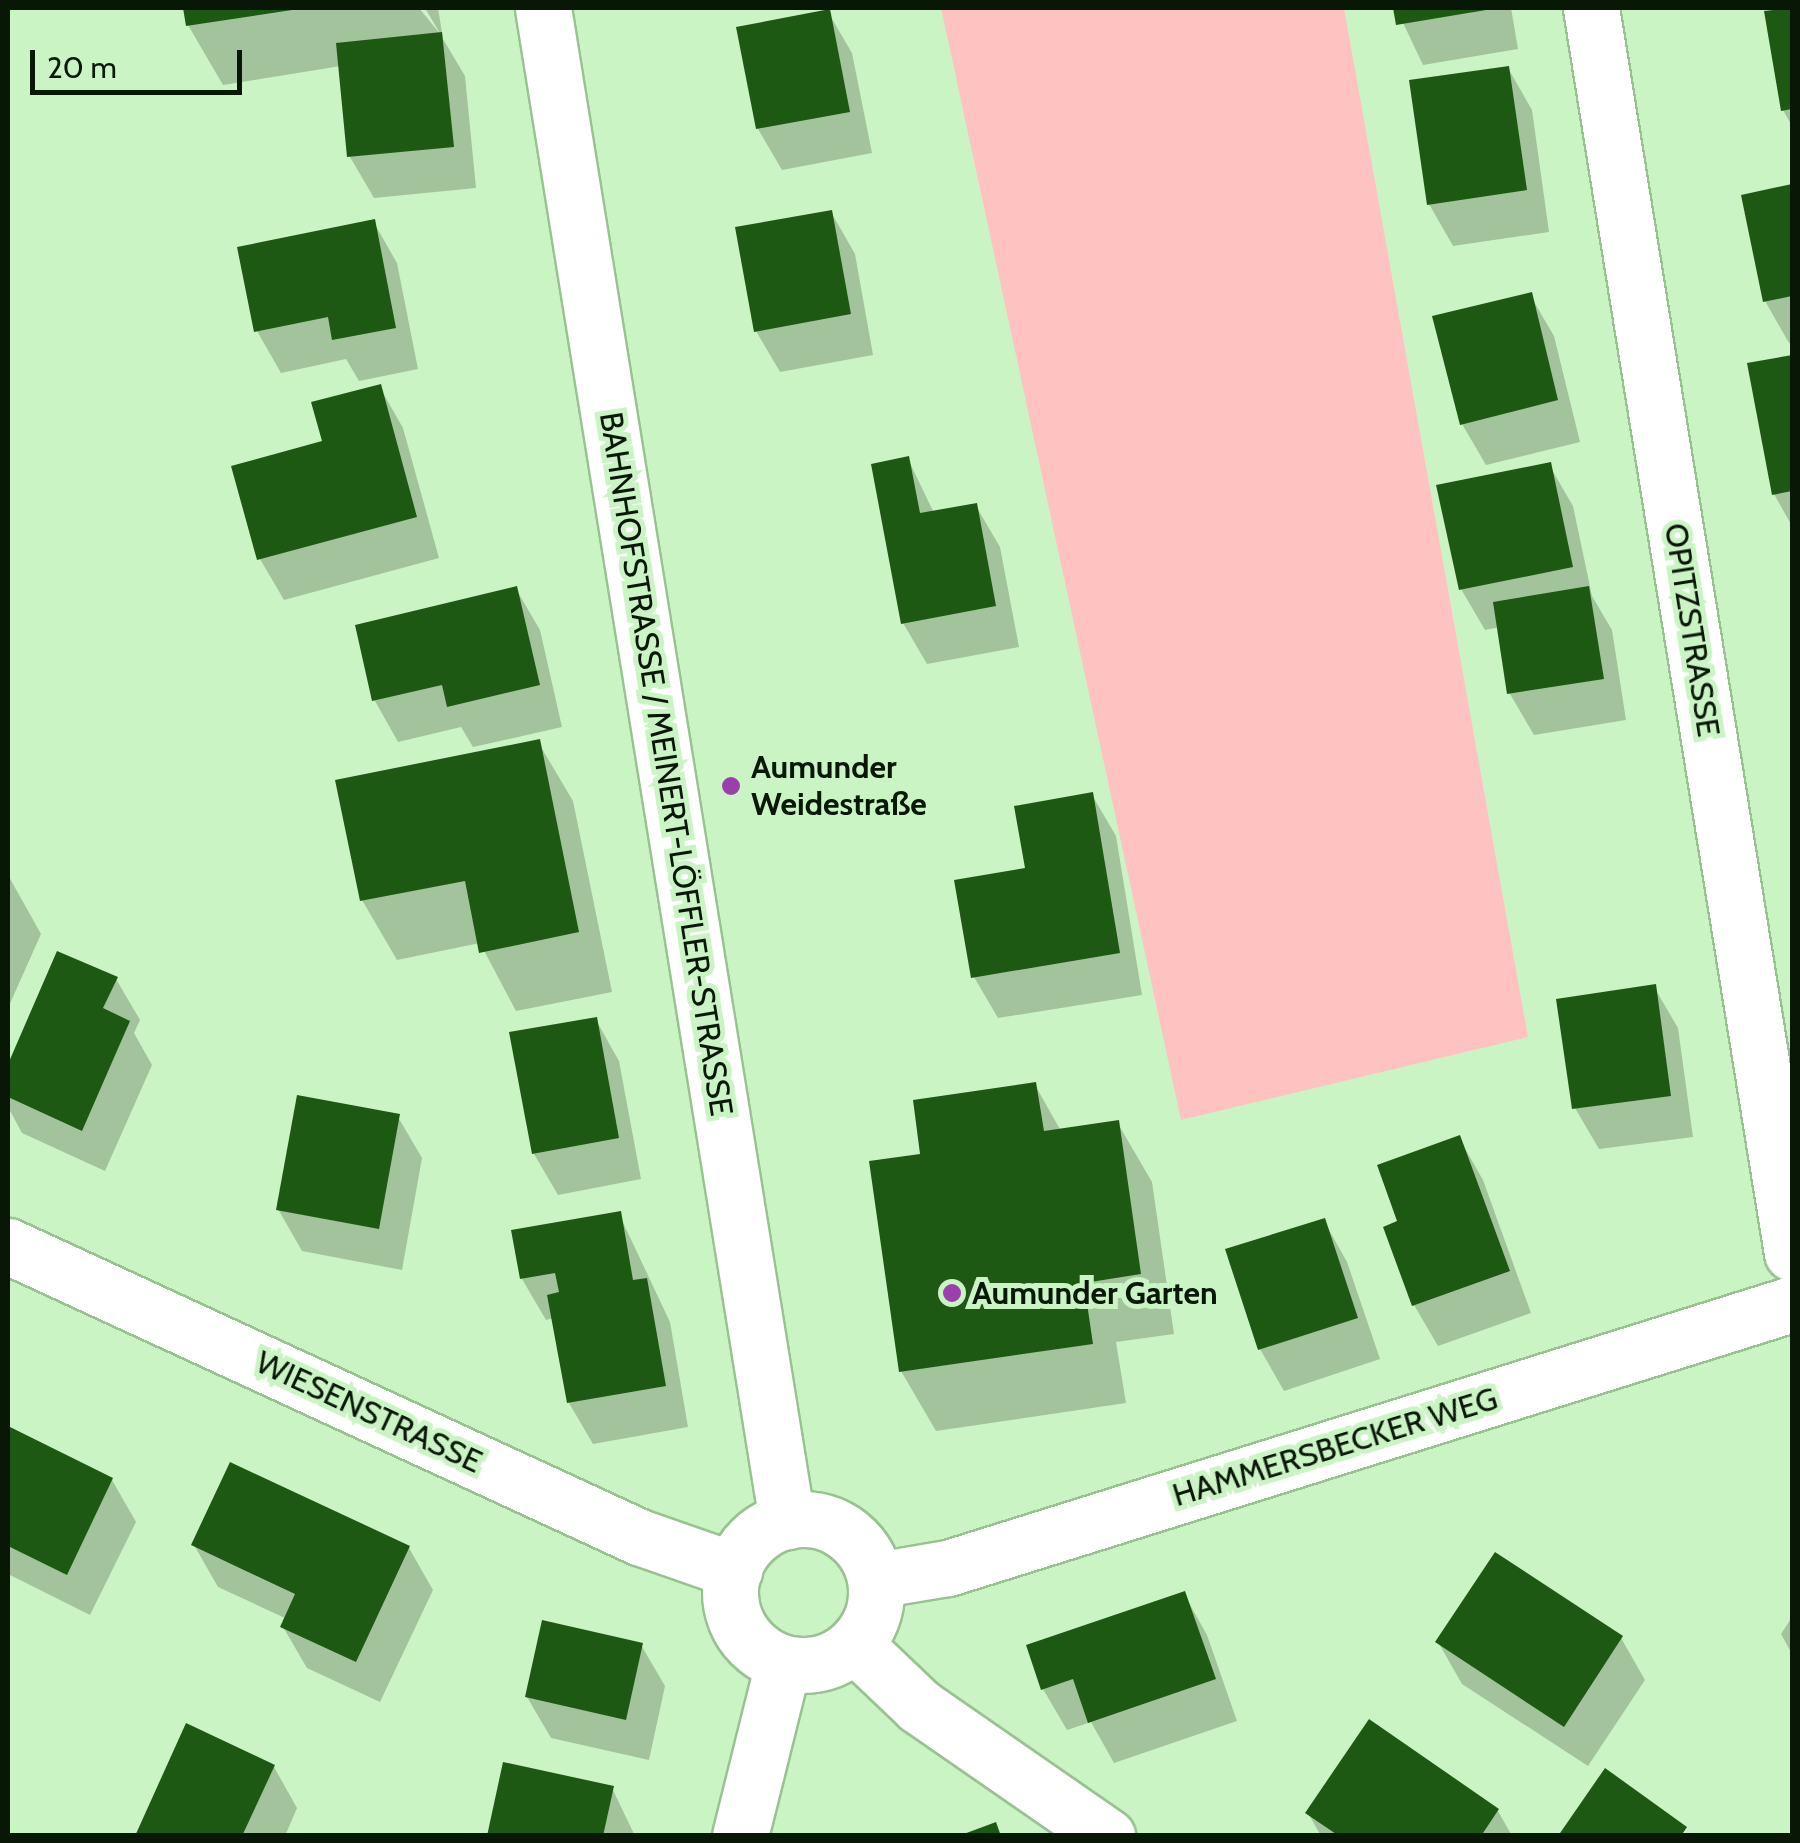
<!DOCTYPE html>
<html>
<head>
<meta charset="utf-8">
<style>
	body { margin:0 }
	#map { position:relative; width:1800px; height:1843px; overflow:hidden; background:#cbf4c4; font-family:Cabin,sans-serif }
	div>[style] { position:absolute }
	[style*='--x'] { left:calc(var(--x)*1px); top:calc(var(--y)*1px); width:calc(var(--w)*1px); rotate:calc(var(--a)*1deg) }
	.green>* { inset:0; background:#fec3c1 }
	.shadow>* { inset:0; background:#0003 }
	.building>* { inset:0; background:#1e5914 }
	.roads { filter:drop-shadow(2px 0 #99c192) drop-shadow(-2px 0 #99c192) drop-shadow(0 2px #99c192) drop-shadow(0 -2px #99c192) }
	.minor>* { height:55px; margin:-27.5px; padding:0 27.5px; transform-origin:27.5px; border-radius:27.5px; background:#fff }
	.tertiary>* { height:55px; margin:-27.5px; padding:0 27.5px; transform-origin:27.5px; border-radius:27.5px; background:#fff }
	.tertiary>.ring { margin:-27.5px; padding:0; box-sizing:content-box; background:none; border:55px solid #fff; border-radius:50% }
	.dots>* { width:28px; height:28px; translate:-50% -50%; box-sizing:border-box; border:5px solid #cbf4c4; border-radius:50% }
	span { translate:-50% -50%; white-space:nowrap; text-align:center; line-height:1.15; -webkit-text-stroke:10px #cbf4c4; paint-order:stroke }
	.street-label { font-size:32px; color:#081706 }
	.poi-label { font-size:32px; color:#081706; font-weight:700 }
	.left { translate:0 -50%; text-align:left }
	.frame { position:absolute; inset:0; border:10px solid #081706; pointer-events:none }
	.scale { position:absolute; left:30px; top:50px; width:212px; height:45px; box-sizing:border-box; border:5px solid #081706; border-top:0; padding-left:12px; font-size:30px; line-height:35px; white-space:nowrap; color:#081706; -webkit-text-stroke:8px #cbf4c4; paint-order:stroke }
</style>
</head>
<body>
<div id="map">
	<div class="green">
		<div style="clip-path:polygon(941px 8px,1344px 8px,1528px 1037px,1181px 1120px)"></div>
	</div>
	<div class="shadow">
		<div style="clip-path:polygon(185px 8px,419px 8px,441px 35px,425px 8px,438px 8px,443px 39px,465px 76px,476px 188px,374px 198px,350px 157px,341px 66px,223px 85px,188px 25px)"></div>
		<div style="clip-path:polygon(1396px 8px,1511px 8px,1518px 49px,1423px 65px)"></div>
		<div style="clip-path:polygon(1792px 9px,1792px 126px,1783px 110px,1767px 13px)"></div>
		<div style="clip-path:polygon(828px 12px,852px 53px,872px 153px,782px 170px,758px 129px,739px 29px)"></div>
		<div style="clip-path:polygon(1508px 68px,1532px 110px,1549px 232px,1453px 246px,1429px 204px)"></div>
		<div style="clip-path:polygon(1792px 187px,1792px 342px,1789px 343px,1765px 301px,1744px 197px)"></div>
		<div style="clip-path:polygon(831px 212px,855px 254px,873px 355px,780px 372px,756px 331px)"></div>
		<div style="clip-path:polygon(373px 221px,397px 263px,418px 369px,359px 381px,346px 359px,281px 373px,257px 331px)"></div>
		<div style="clip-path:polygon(1530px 295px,1554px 336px,1580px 442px,1486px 465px,1462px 424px)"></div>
		<div style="clip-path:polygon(1792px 357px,1792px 526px,1774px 494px,1750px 365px)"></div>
		<div style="clip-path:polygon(379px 386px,403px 428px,439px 558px,284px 600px,260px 559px)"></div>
		<div style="clip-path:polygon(908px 459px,934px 513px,976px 506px,1000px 547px,1019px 647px,927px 664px,903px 623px)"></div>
		<div style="clip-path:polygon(1549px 465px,1573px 506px,1592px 596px,1612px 630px,1626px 720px,1534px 735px,1510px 694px,1500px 627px,1485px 630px,1461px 589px)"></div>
		<div style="clip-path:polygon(516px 589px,540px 630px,562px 727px,473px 747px,461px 727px,398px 742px,375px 701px,358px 627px)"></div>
		<div style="clip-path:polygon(538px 742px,573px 801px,612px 992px,516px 1011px,480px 943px,397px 960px,362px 900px)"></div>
		<div style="clip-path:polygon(1092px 795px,1116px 836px,1142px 995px,998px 1018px,974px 977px)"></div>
		<div style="clip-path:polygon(8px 875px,41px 934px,8px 1008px)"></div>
		<div style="clip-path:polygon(59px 954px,116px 979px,140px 1020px,134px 1033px,152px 1065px,105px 1171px,22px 1133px,8px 1107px,8px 1070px)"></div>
		<div style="clip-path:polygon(1654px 987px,1678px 1028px,1693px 1137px,1599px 1149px,1575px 1108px)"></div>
		<div style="clip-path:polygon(596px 1020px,619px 1061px,641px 1179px,558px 1195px,534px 1154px)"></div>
		<div style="clip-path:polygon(1035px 1085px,1061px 1131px,1117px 1122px,1152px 1182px,1174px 1334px,1116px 1342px,1126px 1403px,936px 1431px,901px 1371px,923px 1156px)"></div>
		<div style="clip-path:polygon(398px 1117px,422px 1158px,402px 1270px,302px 1251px,278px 1209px)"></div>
		<div style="clip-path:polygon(1459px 1138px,1483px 1180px,1531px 1313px,1438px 1346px,1414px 1305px,1401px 1222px)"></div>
		<div style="clip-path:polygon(619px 1214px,670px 1322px,688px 1427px,593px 1444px,569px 1403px,554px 1318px,546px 1320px,522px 1279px)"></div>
		<div style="clip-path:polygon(1324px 1221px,1347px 1262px,1380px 1359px,1284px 1391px,1260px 1349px,1228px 1251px)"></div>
		<div style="clip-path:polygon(8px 1429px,112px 1480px,136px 1522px,90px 1615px,8px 1574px)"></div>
		<div style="clip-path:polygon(194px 1545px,409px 1548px,433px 1590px,380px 1702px,307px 1668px,283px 1627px,287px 1619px,218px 1587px)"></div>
		<div style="clip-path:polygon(1184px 1594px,1207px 1635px,1237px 1721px,1114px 1763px,1091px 1722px,1067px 1730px,1043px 1689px)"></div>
		<div style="clip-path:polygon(1792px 1617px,1792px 1654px,1781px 1634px)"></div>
		<div style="clip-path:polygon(1621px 1638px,1645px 1680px,1588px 1766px,1462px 1684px,1438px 1642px)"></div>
		<div style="clip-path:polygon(641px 1645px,665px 1686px,649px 1760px,551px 1738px,527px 1697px)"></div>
		<div style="clip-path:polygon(274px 1767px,297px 1808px,285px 1836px,137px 1836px)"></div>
		<div style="clip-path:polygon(612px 1788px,635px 1836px,490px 1836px)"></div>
		<div style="clip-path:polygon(1498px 1811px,1512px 1836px,1321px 1836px,1308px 1813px)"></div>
	</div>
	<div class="building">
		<div style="clip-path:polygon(183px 8px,292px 8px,292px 10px,186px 26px)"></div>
		<div style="clip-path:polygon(1393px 8px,1485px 8px,1486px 10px,1396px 25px)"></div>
		<div style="clip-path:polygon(1792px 8px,1792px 109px,1781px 111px,1764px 11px)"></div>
		<div style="clip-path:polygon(830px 9px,850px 112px,756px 129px,736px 27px)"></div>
		<div style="clip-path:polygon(442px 32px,454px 147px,347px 157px,336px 43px)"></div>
		<div style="clip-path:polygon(1509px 66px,1527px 190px,1427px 205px,1409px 80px)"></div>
		<div style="clip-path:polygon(1792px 184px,1792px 296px,1763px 302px,1741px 195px)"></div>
		<div style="clip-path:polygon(832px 210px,851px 314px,754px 332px,735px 227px)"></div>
		<div style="clip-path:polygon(375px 219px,396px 328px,332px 340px,328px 317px,254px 332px,237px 247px)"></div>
		<div style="clip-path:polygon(1532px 292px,1558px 400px,1460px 425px,1432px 316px)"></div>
		<div style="clip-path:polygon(1792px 355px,1792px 491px,1772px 495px,1747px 363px)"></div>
		<div style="clip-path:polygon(381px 384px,417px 517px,257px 560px,231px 466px,322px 441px,311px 402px)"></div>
		<div style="clip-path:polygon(909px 456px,920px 513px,977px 503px,996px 606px,901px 624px,871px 464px)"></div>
		<div style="clip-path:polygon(1551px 462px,1573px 567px,1459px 590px,1436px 485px)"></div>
		<div style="clip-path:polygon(517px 586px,540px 685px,447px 707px,442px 685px,372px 701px,355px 625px)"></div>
		<div style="clip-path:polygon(1589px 586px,1604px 679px,1507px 694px,1493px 602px)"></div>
		<div style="clip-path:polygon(540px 739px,579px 932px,479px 953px,465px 881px,360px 901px,335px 780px)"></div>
		<div style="clip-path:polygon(1093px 792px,1120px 953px,971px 978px,954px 880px,1025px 868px,1014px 806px)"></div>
		<div style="clip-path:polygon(57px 951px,118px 977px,103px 1008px,130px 1021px,82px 1131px,8px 1097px,8px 1064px)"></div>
		<div style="clip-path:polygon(1656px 984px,1671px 1096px,1572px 1109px,1556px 999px)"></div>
		<div style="clip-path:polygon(597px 1017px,619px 1138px,532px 1154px,509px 1032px)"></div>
		<div style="clip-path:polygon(1036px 1082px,1044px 1131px,1119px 1120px,1141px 1274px,1084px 1283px,1093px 1344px,899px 1372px,869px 1161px,920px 1154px,913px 1100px)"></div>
		<div style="clip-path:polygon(297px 1095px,400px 1114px,379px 1229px,276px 1210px)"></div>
		<div style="clip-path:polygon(1460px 1135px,1510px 1271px,1412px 1306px,1383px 1227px,1397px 1221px,1377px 1165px)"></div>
		<div style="clip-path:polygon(621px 1211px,633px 1280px,647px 1278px,666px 1386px,567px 1403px,547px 1295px,559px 1292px,555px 1273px,520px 1279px,511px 1230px)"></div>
		<div style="clip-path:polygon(1325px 1218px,1358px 1318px,1258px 1350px,1225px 1249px)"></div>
		<div style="clip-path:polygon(8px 1426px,113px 1478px,67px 1575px,8px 1546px)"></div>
		<div style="clip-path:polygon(230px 1462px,410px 1546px,356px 1662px,280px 1627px,295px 1594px,191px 1545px)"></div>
		<div style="clip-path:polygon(1495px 1552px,1623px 1636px,1564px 1727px,1435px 1642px)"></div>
		<div style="clip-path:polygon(1185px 1591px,1216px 1679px,1088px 1723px,1073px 1679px,1041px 1690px,1026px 1645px)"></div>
		<div style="clip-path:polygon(542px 1620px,643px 1643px,626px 1720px,525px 1697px)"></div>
		<div style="clip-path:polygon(1369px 1719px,1499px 1809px,1481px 1836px,1339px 1836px,1305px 1813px)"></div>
		<div style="clip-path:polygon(186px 1723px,275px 1765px,242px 1836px,135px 1836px)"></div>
		<div style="clip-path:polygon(503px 1762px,614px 1786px,603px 1836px,487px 1836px)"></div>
		<div style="clip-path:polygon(1605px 1768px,1687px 1827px,1681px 1836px,1558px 1836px)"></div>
		<div style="clip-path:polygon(996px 1822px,1001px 1836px,961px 1836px,961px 1835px)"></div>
	</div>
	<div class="roads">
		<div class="minor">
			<div style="--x:1591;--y:8;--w:1261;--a:80.83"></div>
			<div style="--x:8;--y:1246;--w:695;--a:24.76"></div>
			<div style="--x:639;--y:1537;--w:101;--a:19.2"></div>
			<div style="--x:855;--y:1645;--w:88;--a:43.6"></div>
			<div style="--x:919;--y:1706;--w:229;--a:34.7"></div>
		</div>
		<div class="tertiary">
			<div style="--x:543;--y:8;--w:1533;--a:80.84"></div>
			<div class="ring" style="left:730px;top:1519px;width:91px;height:91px"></div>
			<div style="--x:876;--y:1580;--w:73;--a:-9.5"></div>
			<div style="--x:948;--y:1568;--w:884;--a:-17.37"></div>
			<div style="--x:740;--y:1836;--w:178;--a:-76"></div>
		</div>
	</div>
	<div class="dots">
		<div style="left:731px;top:786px;background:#9a40ab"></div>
		<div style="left:952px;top:1293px;background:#9a40ab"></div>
	</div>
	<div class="street-label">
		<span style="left:1692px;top:630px;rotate:81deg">OPITZSTRASSE</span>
		<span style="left:666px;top:764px;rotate:81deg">BAHNHOFSTRASSE / MEINERT-LÖFFLER-STRASSE</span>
		<span style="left:369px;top:1412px;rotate:25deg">WIESENSTRASSE</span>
		<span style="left:1335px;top:1447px;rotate:-17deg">HAMMERSBECKER WEG</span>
	</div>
	<div class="poi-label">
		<span class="left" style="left:751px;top:786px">Aumunder<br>Weidestraße</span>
		<span class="left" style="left:972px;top:1293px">Aumunder Garten</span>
	</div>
	<div class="frame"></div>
	<div class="scale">20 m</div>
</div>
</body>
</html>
